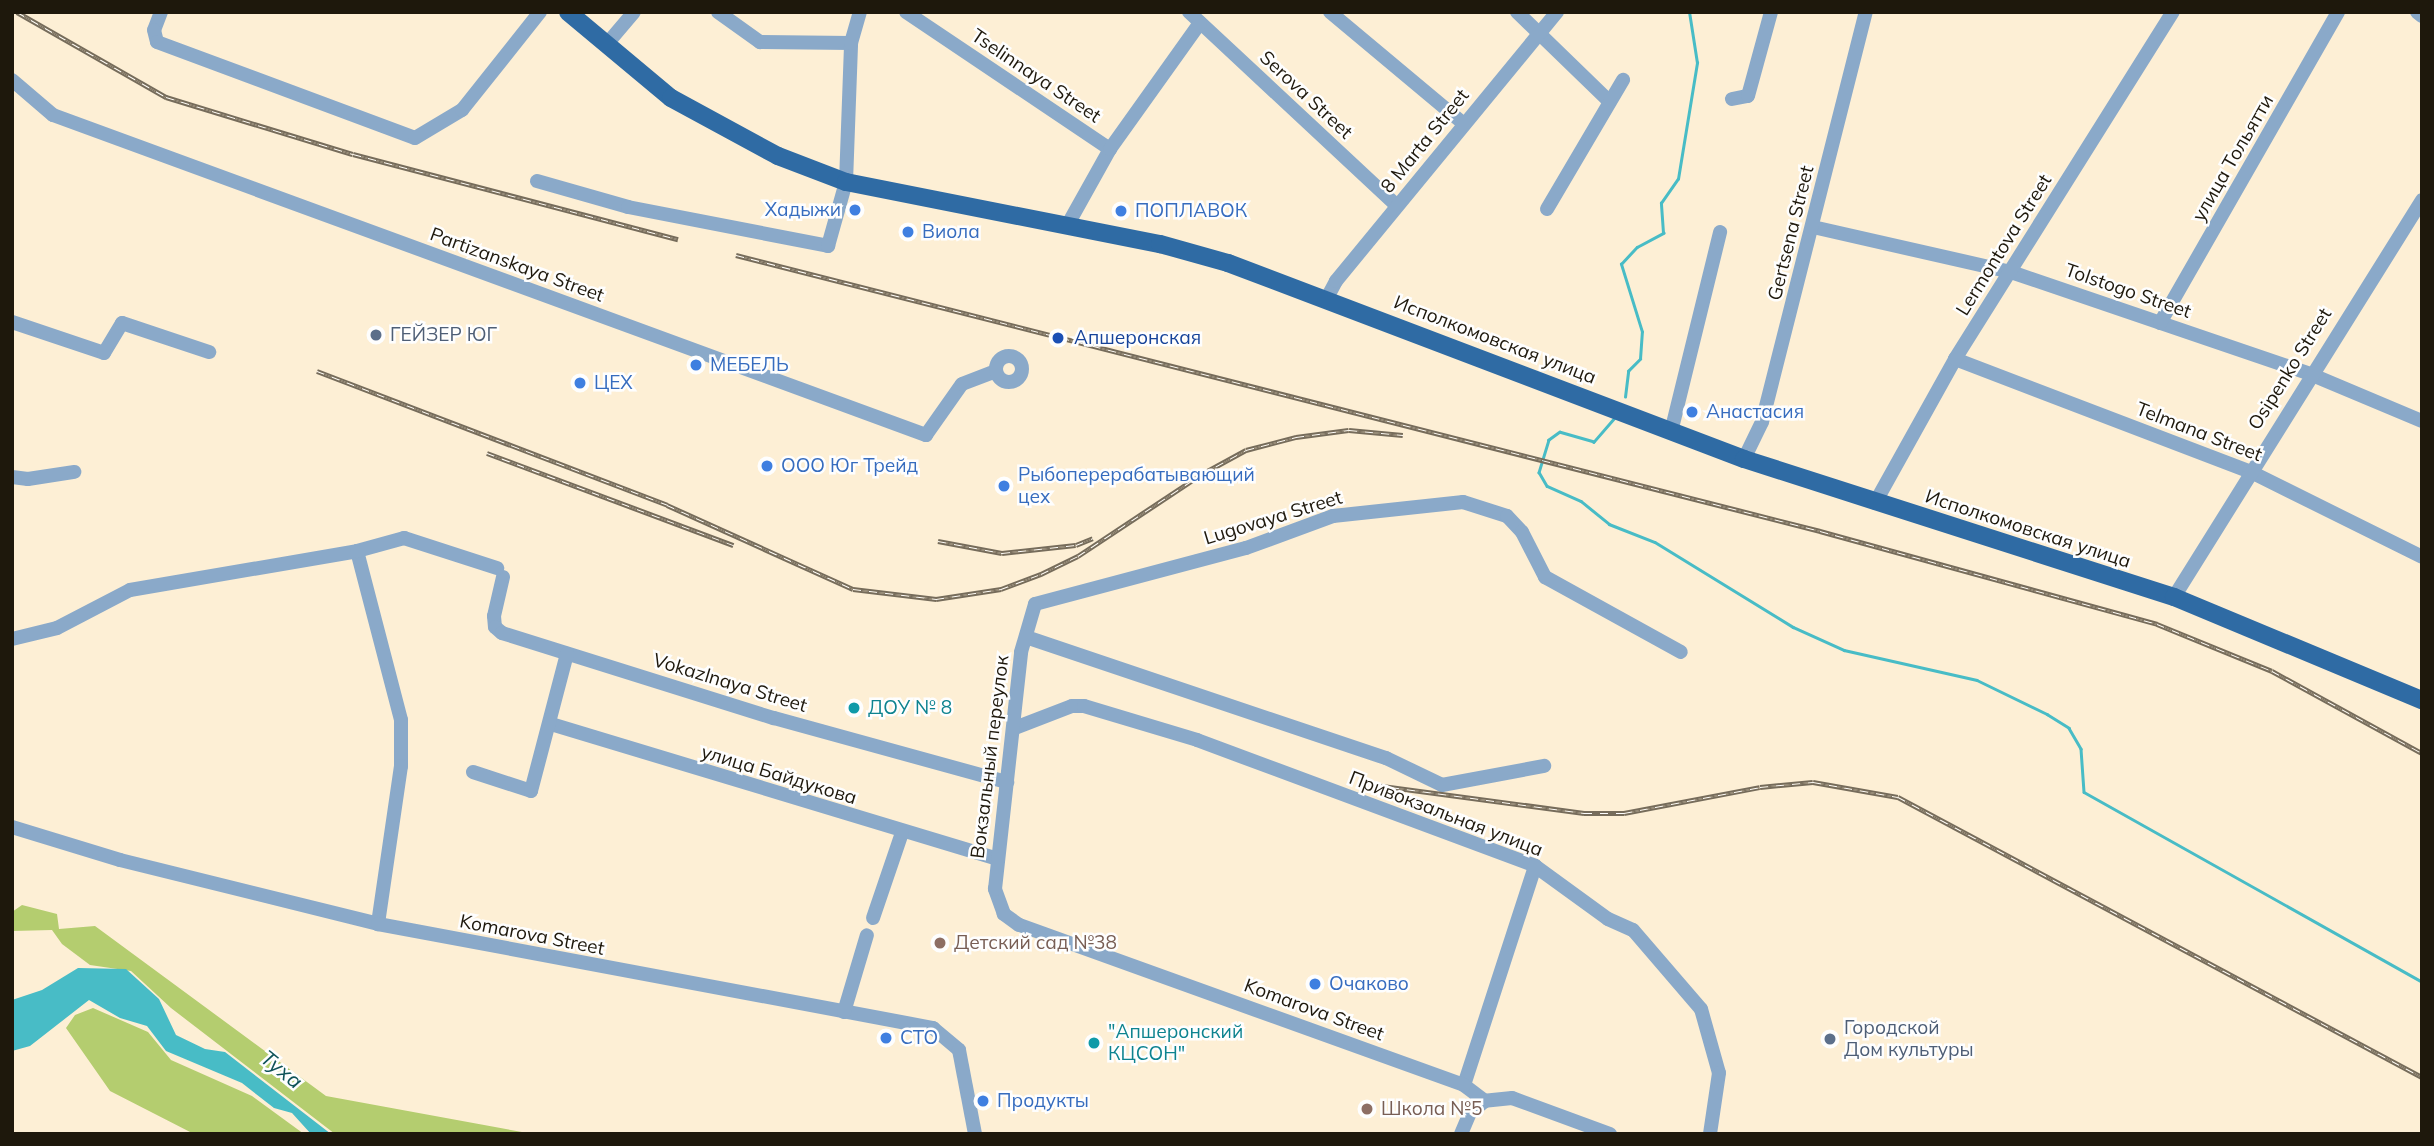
<!DOCTYPE html>
<html>
<head>
<meta charset="utf-8">
<style>
	body { margin:0 }
	#map { position:relative; width:2434px; height:1146px; overflow:hidden; background:#fdefd5; font-family:Mulish,sans-serif }
	div>[style] { position:absolute }
	[style*='--x'] { left:calc(var(--x)*1px); top:calc(var(--y)*1px); width:calc(var(--w)*1px); rotate:calc(var(--a)*1deg) }
	.green>* { inset:0; background:#b4cd6f }
	.water>* { inset:0; background:#48bcc6 }
	.stream>* { height:2.5px; margin:-1.25px; padding:0 1.25px; transform-origin:1.25px; border-radius:1.25px; background:#48bcc6 }
	.minor>* { height:14px; margin:-7px; padding:0 7px; transform-origin:7px; border-radius:7px; background:#8aa9c9 }
	.minor>.ring { margin:-7px; padding:0; box-sizing:content-box; background:none; border:14px solid #8aa9c9; border-radius:50% }
	.major>* { height:18px; margin:-9px; padding:0 9px; transform-origin:9px; border-radius:9px; background:#2f6ba4 }
	.rail>* { height:5px; margin-top:-2.5px; transform-origin:0; background:repeating-linear-gradient(90deg,#fefefe 0 8px,#766c5b 0 16px); box-sizing:border-box; border-block:2px solid #766c5b }
	.dots>* { width:19px; height:19px; translate:-50% -50%; box-sizing:border-box; border:4px solid #fefefe; border-radius:50% }
	span { translate:-50% -50%; white-space:nowrap; text-align:center; line-height:1.15; -webkit-text-stroke:5px #fefefe; paint-order:stroke }
	.street-label { font-size:19px; color:#1e180c }
	.shop-label { font-size:19px; color:#366cbe }
	.right { translate:-100% -50%; text-align:right }
	.left { translate:0 -50%; text-align:left }
	.service-label { font-size:19px; color:#4e5e75 }
	.transit-label { font-size:19px; color:#164399 }
	.culture-label { font-size:19px; color:#0d838f }
	.education-label { font-size:19px; color:#785e54 }
	.water-label { font-size:21px; color:#0f5358; font-style:italic }
	.frame { position:absolute; inset:0; border:14px solid #1e180c; pointer-events:none }
</style>
</head>
<body>
<div id="map">
	<div class="green">
		<div style="clip-path:polygon(22px 905px,57px 914px,59px 929px,95px 926px,326px 1096px,533px 1134px,335px 1134px,171px 1008px,131px 971px,90px 965px,62px 944px,52px 930px,12px 931px,12px 912px)"></div>
		<div style="clip-path:polygon(93px 1008px,148px 1032px,171px 1060px,252px 1096px,304px 1134px,194px 1134px,110px 1091px,66px 1028px,75px 1015px)"></div>
	</div>
	<div class="water">
		<div style="clip-path:polygon(78px 968px,126px 969px,159px 999px,176px 1035px,205px 1049px,225px 1052px,331px 1134px,311px 1134px,292px 1113px,274px 1108px,242px 1083px,166px 1051px,147px 1026px,120px 1018px,89px 1000px,30px 1046px,12px 1051px,12px 1000px,42px 990px)"></div>
	</div>
	<div class="stream">
		<div style="--x:1625;--y:397;--w:26;--a:-83"></div>
		<div style="--x:1628;--y:371;--w:17;--a:-45"></div>
		<div style="--x:1640;--y:359;--w:27;--a:-86"></div>
		<div style="--x:1642;--y:332;--w:71;--a:-107.2"></div>
		<div style="--x:1621;--y:264;--w:23;--a:-47"></div>
		<div style="--x:1637;--y:247;--w:30;--a:-28"></div>
		<div style="--x:1663;--y:233;--w:30;--a:-94"></div>
		<div style="--x:1661;--y:203;--w:29;--a:-55"></div>
		<div style="--x:1678;--y:179;--w:118;--a:-80.7"></div>
		<div style="--x:1697;--y:63;--w:52;--a:-98.9"></div>
		<div style="--x:1615;--y:418;--w:32;--a:131"></div>
		<div style="--x:1594;--y:442;--w:35;--a:-164"></div>
		<div style="--x:1560;--y:432;--w:14;--a:144"></div>
		<div style="--x:1549;--y:440;--w:34;--a:107"></div>
		<div style="--x:1539;--y:472;--w:16;--a:60"></div>
		<div style="--x:1547;--y:486;--w:37;--a:24"></div>
		<div style="--x:1581;--y:501;--w:36;--a:39"></div>
		<div style="--x:1609;--y:524;--w:49;--a:21.4"></div>
		<div style="--x:1655;--y:542;--w:162;--a:31.6"></div>
		<div style="--x:1793;--y:627;--w:56;--a:24.3"></div>
		<div style="--x:1844;--y:650;--w:136;--a:12.7"></div>
		<div style="--x:1977;--y:680;--w:78;--a:25.9"></div>
		<div style="--x:2047;--y:714;--w:26;--a:32"></div>
		<div style="--x:2069;--y:728;--w:24;--a:60"></div>
		<div style="--x:2081;--y:749;--w:43;--a:86"></div>
		<div style="--x:2084;--y:792;--w:388;--a:29.3"></div>
	</div>
	<div class="minor">
		<div style="--x:161;--y:12;--w:19;--a:111"></div>
		<div style="--x:154;--y:30;--w:12;--a:76"></div>
		<div style="--x:157;--y:42;--w:275;--a:20.4"></div>
		<div style="--x:415;--y:138;--w:55;--a:-30.8"></div>
		<div style="--x:462;--y:110;--w:125;--a:-51.5"></div>
		<div style="--x:718;--y:12;--w:52;--a:35.5"></div>
		<div style="--x:760;--y:42;--w:91;--a:0.6"></div>
		<div style="--x:906;--y:12;--w:246;--a:33.9"></div>
		<div style="--x:1189;--y:12;--w:284;--a:43"></div>
		<div style="--x:1330;--y:12;--w:175;--a:39.9"></div>
		<div style="--x:1517;--y:12;--w:129;--a:44.1"></div>
		<div style="--x:2417;--y:12;--w:6;--a:39"></div>
		<div style="--x:606;--y:45;--w:43;--a:-49.7"></div>
		<div style="--x:12;--y:80;--w:54;--a:40.5"></div>
		<div style="--x:53;--y:115;--w:930;--a:20.13"></div>
		<div style="--x:926;--y:435;--w:62;--a:-54.8"></div>
		<div style="--x:962;--y:384;--w:36;--a:-21"></div>
		<div style="--x:1732;--y:99;--w:16;--a:-11"></div>
		<div style="--x:1748;--y:96;--w:87;--a:-74.7"></div>
		<div style="--x:537;--y:181;--w:95;--a:15.9"></div>
		<div style="--x:628;--y:207;--w:204;--a:11"></div>
		<div style="--x:828;--y:246;--w:66;--a:-74.3"></div>
		<div style="--x:846;--y:182;--w:139;--a:-87.9"></div>
		<div style="--x:851;--y:43;--w:32;--a:-74"></div>
		<div style="--x:1547;--y:209;--w:150;--a:-59.5"></div>
		<div style="--x:1067;--y:226;--w:88;--a:-60.8"></div>
		<div style="--x:1110;--y:149;--w:155;--a:-54.5"></div>
		<div style="--x:1813;--y:227;--w:203;--a:12.8"></div>
		<div style="--x:2011;--y:272;--w:316;--a:18.8"></div>
		<div style="--x:2310;--y:374;--w:121;--a:22.8"></div>
		<div style="--x:1327;--y:298;--w:19;--a:-62"></div>
		<div style="--x:1336;--y:281;--w:348;--a:-50.6"></div>
		<div style="--x:12;--y:322;--w:97;--a:18.6"></div>
		<div style="--x:104;--y:353;--w:35;--a:-59"></div>
		<div style="--x:122;--y:323;--w:92;--a:18.4"></div>
		<div style="--x:2160;--y:323;--w:358;--a:-60.2"></div>
		<div class="ring" style="left:996px;top:356px;width:12px;height:12px"></div>
		<div style="--x:1955;--y:359;--w:315;--a:20.9"></div>
		<div style="--x:2249;--y:471;--w:193;--a:26.4"></div>
		<div style="--x:1671;--y:432;--w:206;--a:-76.2"></div>
		<div style="--x:1744;--y:459;--w:41;--a:-64.1"></div>
		<div style="--x:1762;--y:422;--w:423;--a:-75.8"></div>
		<div style="--x:12;--y:477;--w:16;--a:7"></div>
		<div style="--x:28;--y:479;--w:47;--a:-8.7"></div>
		<div style="--x:1875;--y:503;--w:165;--a:-60.9"></div>
		<div style="--x:1955;--y:359;--w:410;--a:-57.9"></div>
		<div style="--x:357;--y:551;--w:175;--a:75.4"></div>
		<div style="--x:401;--y:720;--w:46;--a:90"></div>
		<div style="--x:401;--y:766;--w:160;--a:98.3"></div>
		<div style="--x:503;--y:577;--w:40;--a:103"></div>
		<div style="--x:494;--y:616;--w:11;--a:85"></div>
		<div style="--x:495;--y:627;--w:9;--a:41"></div>
		<div style="--x:502;--y:633;--w:285;--a:17.4"></div>
		<div style="--x:774;--y:718;--w:242;--a:15.4"></div>
		<div style="--x:2174;--y:597;--w:468;--a:-58"></div>
		<div style="--x:1026;--y:637;--w:380;--a:18.6"></div>
		<div style="--x:1386;--y:758;--w:62;--a:25.7"></div>
		<div style="--x:1442;--y:785;--w:104;--a:-10.6"></div>
		<div style="--x:12;--y:639;--w:46;--a:-13.7"></div>
		<div style="--x:57;--y:628;--w:82;--a:-27.5"></div>
		<div style="--x:130;--y:590;--w:230;--a:-9.7"></div>
		<div style="--x:357;--y:551;--w:49;--a:-15.5"></div>
		<div style="--x:404;--y:538;--w:98;--a:17.9"></div>
		<div style="--x:551;--y:724;--w:466;--a:16.8"></div>
		<div style="--x:1015;--y:728;--w:61;--a:-21.1"></div>
		<div style="--x:1072;--y:706;--w:12;--a:0"></div>
		<div style="--x:1084;--y:706;--w:118;--a:16.7"></div>
		<div style="--x:1197;--y:740;--w:361;--a:20.4"></div>
		<div style="--x:1535;--y:866;--w:90;--a:36"></div>
		<div style="--x:1608;--y:919;--w:27;--a:24"></div>
		<div style="--x:1633;--y:930;--w:104;--a:49.3"></div>
		<div style="--x:1701;--y:1009;--w:66;--a:74.3"></div>
		<div style="--x:1719;--y:1073;--w:62;--a:98.4"></div>
		<div style="--x:473;--y:772;--w:61;--a:18.1"></div>
		<div style="--x:531;--y:791;--w:142;--a:-75.3"></div>
		<div style="--x:12;--y:827;--w:113;--a:17"></div>
		<div style="--x:120;--y:860;--w:266;--a:13.9"></div>
		<div style="--x:378;--y:924;--w:565;--a:10.61"></div>
		<div style="--x:933;--y:1028;--w:34;--a:40"></div>
		<div style="--x:959;--y:1050;--w:86;--a:79.2"></div>
		<div style="--x:873;--y:918;--w:90;--a:-71.2"></div>
		<div style="--x:844;--y:1012;--w:80;--a:-73.4"></div>
		<div style="--x:1464;--y:1085;--w:230;--a:-72"></div>
		<div style="--x:1461;--y:1134;--w:23;--a:-67"></div>
		<div style="--x:1470;--y:1113;--w:19;--a:-39"></div>
		<div style="--x:1610;--y:1134;--w:104;--a:-159.8"></div>
		<div style="--x:1512;--y:1098;--w:27;--a:174"></div>
		<div style="--x:1485;--y:1101;--w:26;--a:-143"></div>
		<div style="--x:1464;--y:1085;--w:473;--a:-160.2"></div>
		<div style="--x:1019;--y:925;--w:19;--a:-144"></div>
		<div style="--x:1004;--y:914;--w:27;--a:-110"></div>
		<div style="--x:995;--y:889;--w:238;--a:-83.7"></div>
		<div style="--x:1021;--y:652;--w:50;--a:-73.7"></div>
		<div style="--x:1035;--y:604;--w:218;--a:-14.9"></div>
		<div style="--x:1246;--y:548;--w:93;--a:-20.2"></div>
		<div style="--x:1333;--y:516;--w:131;--a:-6.1"></div>
		<div style="--x:1463;--y:502;--w:46;--a:17.7"></div>
		<div style="--x:1507;--y:516;--w:22;--a:47"></div>
		<div style="--x:1522;--y:532;--w:51;--a:62.9"></div>
		<div style="--x:1545;--y:577;--w:155;--a:28.9"></div>
	</div>
	<div class="major">
		<div style="--x:568;--y:12;--w:134;--a:39.9"></div>
		<div style="--x:671;--y:98;--w:122;--a:28.5"></div>
		<div style="--x:778;--y:156;--w:73;--a:20.9"></div>
		<div style="--x:846;--y:182;--w:320;--a:11.2"></div>
		<div style="--x:1160;--y:244;--w:71;--a:15.6"></div>
		<div style="--x:1228;--y:263;--w:552;--a:20.8"></div>
		<div style="--x:1744;--y:459;--w:452;--a:17.8"></div>
		<div style="--x:2174;--y:597;--w:269;--a:22.6"></div>
	</div>
	<div class="rail">
		<div style="--x:17;--y:12;--w:172;--a:29.7"></div>
		<div style="--x:166;--y:97;--w:195;--a:17"></div>
		<div style="--x:353;--y:154;--w:336;--a:14.7"></div>
		<div style="--x:736;--y:255;--w:1119;--a:14.28"></div>
		<div style="--x:1820;--y:531;--w:350;--a:15.4"></div>
		<div style="--x:2157;--y:624;--w:124;--a:22.2"></div>
		<div style="--x:2272;--y:671;--w:171;--a:28.7"></div>
		<div style="--x:317;--y:371;--w:375;--a:20.9"></div>
		<div style="--x:667;--y:505;--w:204;--a:24.3"></div>
		<div style="--x:853;--y:589;--w:84;--a:6.9"></div>
		<div style="--x:936;--y:599;--w:66;--a:-8.7"></div>
		<div style="--x:1001;--y:589;--w:43;--a:-20.6"></div>
		<div style="--x:1041;--y:574;--w:41;--a:-25.9"></div>
		<div style="--x:1078;--y:556;--w:149;--a:-33.5"></div>
		<div style="--x:1202;--y:474;--w:50;--a:-28.6"></div>
		<div style="--x:1246;--y:450;--w:52;--a:-14.6"></div>
		<div style="--x:1296;--y:437;--w:53;--a:-7.5"></div>
		<div style="--x:1349;--y:430;--w:54;--a:5.3"></div>
		<div style="--x:487;--y:453;--w:263;--a:20.5"></div>
		<div style="--x:938;--y:541;--w:65;--a:10.6"></div>
		<div style="--x:1002;--y:553;--w:74;--a:-6.2"></div>
		<div style="--x:1076;--y:545;--w:18;--a:-22"></div>
		<div style="--x:1375;--y:785;--w:211;--a:7.6"></div>
		<div style="--x:1584;--y:813;--w:40;--a:0"></div>
		<div style="--x:1624;--y:813;--w:138;--a:-10.8"></div>
		<div style="--x:1760;--y:787;--w:53;--a:-5.4"></div>
		<div style="--x:1813;--y:782;--w:86;--a:10"></div>
		<div style="--x:1898;--y:797;--w:594;--a:28.12"></div>
	</div>
	<div class="dots">
		<div style="left:855px;top:210px;background:#3f7fe0"></div>
		<div style="left:1121px;top:211px;background:#3f7fe0"></div>
		<div style="left:908px;top:232px;background:#3f7fe0"></div>
		<div style="left:376px;top:335px;background:#5c6f8a"></div>
		<div style="left:1058px;top:338px;background:#1a4fb4"></div>
		<div style="left:696px;top:365px;background:#3f7fe0"></div>
		<div style="left:580px;top:383px;background:#3f7fe0"></div>
		<div style="left:1692px;top:412px;background:#3f7fe0"></div>
		<div style="left:767px;top:466px;background:#3f7fe0"></div>
		<div style="left:1004px;top:486px;background:#3f7fe0"></div>
		<div style="left:854px;top:708px;background:#0f9aa8"></div>
		<div style="left:940px;top:943px;background:#8d6e63"></div>
		<div style="left:1315px;top:984px;background:#3f7fe0"></div>
		<div style="left:886px;top:1038px;background:#3f7fe0"></div>
		<div style="left:1830px;top:1039px;background:#5c6f8a"></div>
		<div style="left:1094px;top:1043px;background:#0f9aa8"></div>
		<div style="left:983px;top:1101px;background:#3f7fe0"></div>
		<div style="left:1367px;top:1109px;background:#8d6e63"></div>
	</div>
	<div class="street-label">
		<span style="left:1036px;top:76px;rotate:34deg">Tselinnaya Street</span>
		<span style="left:1306px;top:95px;rotate:43deg">Serova Street</span>
		<span style="left:1425px;top:141px;rotate:-51deg">8 Marta Street</span>
		<span style="left:2233px;top:158px;rotate:-60deg">улица Тольятти</span>
		<span style="left:1791px;top:233px;rotate:-76deg">Gertsena Street</span>
		<span style="left:2004px;top:245px;rotate:-58deg">Lermontova Street</span>
		<span style="left:517px;top:265px;rotate:20deg">Partizanskaya Street</span>
		<span style="left:2128px;top:291px;rotate:19deg">Tolstogo Street</span>
		<span style="left:1495px;top:340px;rotate:21deg">Исполкомовская улица</span>
		<span style="left:2290px;top:369px;rotate:-58deg">Osipenko Street</span>
		<span style="left:2199px;top:432px;rotate:21deg">Telmana Street</span>
		<span style="left:1273px;top:518px;rotate:-17deg">Lugovaya Street</span>
		<span style="left:2028px;top:529px;rotate:18deg">Исполкомовская улица</span>
		<span style="left:730px;top:683px;rotate:17deg">Vokazlnaya Street</span>
		<span style="left:990px;top:757px;rotate:-83deg">Вокзальный переулок</span>
		<span style="left:779px;top:775px;rotate:17deg">улица Байдукова</span>
		<span style="left:1446px;top:814px;rotate:21deg">Привокзальная улица</span>
		<span style="left:532px;top:935px;rotate:11deg">Komarova Street</span>
		<span style="left:1314px;top:1010px;rotate:20deg">Komarova Street</span>
	</div>
	<div class="shop-label">
		<span class="right" style="left:841px;top:210px">Хадыжи</span>
		<span class="left" style="left:1135px;top:211px">ПОПЛАВОК</span>
		<span class="left" style="left:922px;top:232px">Виола</span>
		<span class="left" style="left:710px;top:365px">МЕБЕЛЬ</span>
		<span class="left" style="left:594px;top:383px">ЦЕХ</span>
		<span class="left" style="left:1706px;top:412px">Анастасия</span>
		<span class="left" style="left:781px;top:466px">ООО Юг Трейд</span>
		<span class="left" style="left:1018px;top:486px">Рыбоперерабатывающий<br>цех</span>
		<span class="left" style="left:1329px;top:984px">Очаково</span>
		<span class="left" style="left:900px;top:1038px">СТО</span>
		<span class="left" style="left:997px;top:1101px">Продукты</span>
	</div>
	<div class="service-label">
		<span class="left" style="left:390px;top:335px">ГЕЙЗЕР ЮГ</span>
		<span class="left" style="left:1844px;top:1039px">Городской<br>Дом культуры</span>
	</div>
	<div class="transit-label">
		<span class="left" style="left:1074px;top:338px">Апшеронская</span>
	</div>
	<div class="culture-label">
		<span class="left" style="left:868px;top:708px">ДОУ № 8</span>
		<span class="left" style="left:1108px;top:1043px">"Апшеронский<br>КЦСОН"</span>
	</div>
	<div class="education-label">
		<span class="left" style="left:954px;top:943px">Детский сад №38</span>
		<span class="left" style="left:1381px;top:1109px">Школа №5</span>
	</div>
	<div class="water-label">
		<span style="left:282px;top:1069px;rotate:39deg">Туха</span>
	</div>
	<div class="frame"></div>
</div>
</body>
</html>
